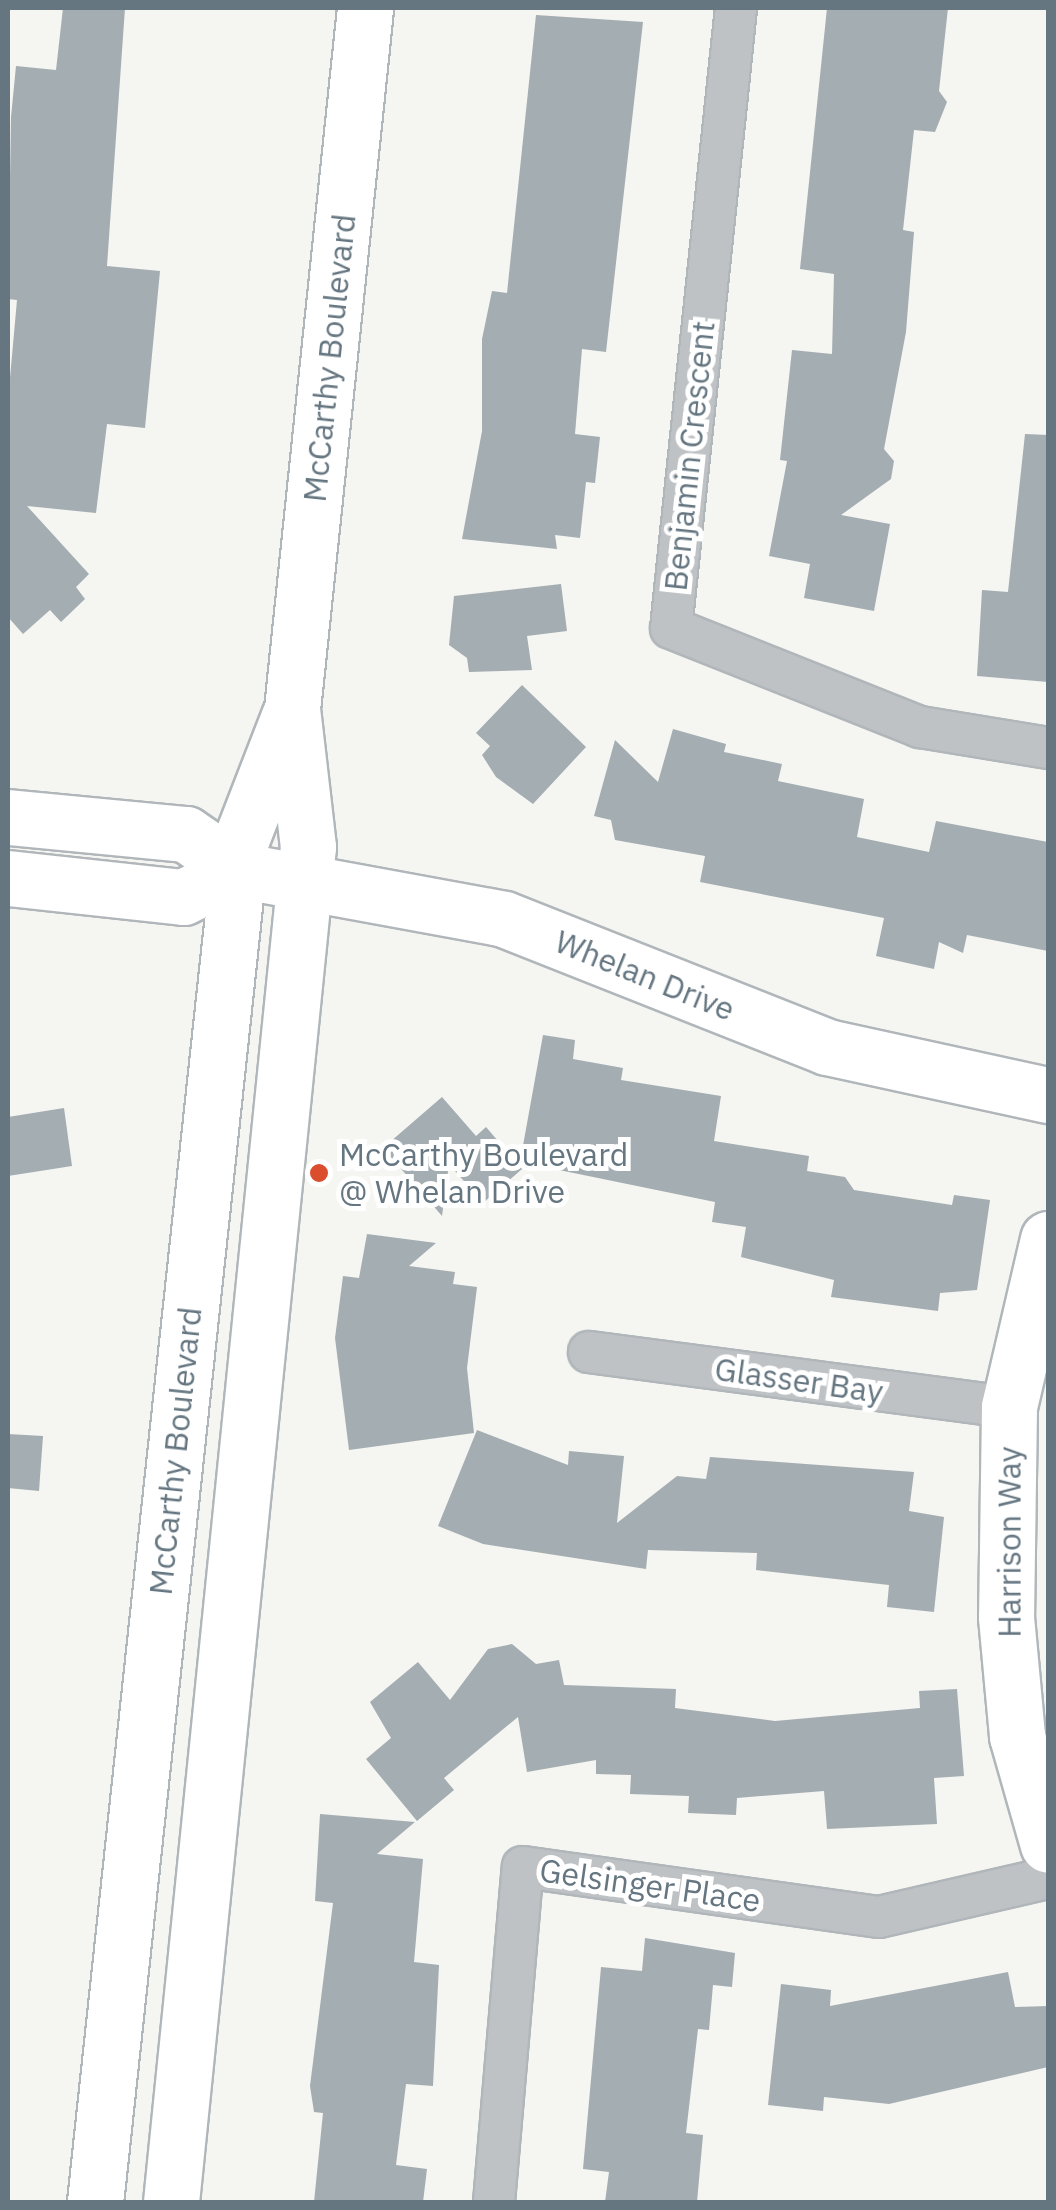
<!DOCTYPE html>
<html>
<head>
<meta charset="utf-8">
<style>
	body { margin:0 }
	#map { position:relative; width:1056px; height:2210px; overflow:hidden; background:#f5f5f1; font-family:"IBM Plex Sans",sans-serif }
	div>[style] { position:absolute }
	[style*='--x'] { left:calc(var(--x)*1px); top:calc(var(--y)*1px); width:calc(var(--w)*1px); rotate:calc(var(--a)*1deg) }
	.building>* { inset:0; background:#a4adb2 }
	.roads { filter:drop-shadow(2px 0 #b0b6ba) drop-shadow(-2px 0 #b0b6ba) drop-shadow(0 2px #b0b6ba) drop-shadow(0 -2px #b0b6ba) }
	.street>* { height:40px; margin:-20px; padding:0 20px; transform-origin:20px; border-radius:20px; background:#bec2c5 }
	.secondary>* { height:55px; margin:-27.5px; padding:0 27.5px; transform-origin:27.5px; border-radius:27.5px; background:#fff }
	.dots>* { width:28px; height:28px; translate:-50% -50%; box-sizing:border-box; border:5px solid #fff; border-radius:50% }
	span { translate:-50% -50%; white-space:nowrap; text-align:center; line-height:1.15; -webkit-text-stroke:10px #fff; paint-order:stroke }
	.street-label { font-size:32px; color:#657681 }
	.poi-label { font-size:32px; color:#657681 }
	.left { translate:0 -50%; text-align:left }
	.frame { position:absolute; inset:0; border:10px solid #657681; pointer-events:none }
</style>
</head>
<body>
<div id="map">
	<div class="building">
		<div style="clip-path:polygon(63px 8px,125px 8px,107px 266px,160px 271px,145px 428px,107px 424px,96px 513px,27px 506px,89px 574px,76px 587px,85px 599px,61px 622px,50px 610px,23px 634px,8px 617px,8px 400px,17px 300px,8px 299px,11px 117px,16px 66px,56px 70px)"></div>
		<div style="clip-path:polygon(827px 8px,948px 8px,939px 91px,947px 102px,935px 132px,914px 130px,903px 230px,914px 232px,906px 332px,884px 449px,894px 461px,891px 479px,841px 515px,890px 524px,874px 611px,804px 598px,810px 564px,769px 556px,787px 461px,780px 460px,792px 350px,832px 354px,834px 274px,800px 269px)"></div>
		<div style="clip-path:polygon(536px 15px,643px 22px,606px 352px,582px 349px,575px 434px,600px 437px,595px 483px,586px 482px,580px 538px,555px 535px,557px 549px,462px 539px,482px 431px,482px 339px,492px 291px,507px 293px)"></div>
		<div style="clip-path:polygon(1025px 434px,1048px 435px,1048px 682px,977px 676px,982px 590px,1008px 592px)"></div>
		<div style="clip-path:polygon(561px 584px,567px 631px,527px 636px,532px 670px,469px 672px,467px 658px,449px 645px,454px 596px)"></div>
		<div style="clip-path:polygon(522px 685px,586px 747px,533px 804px,496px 777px,482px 755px,490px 746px,476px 733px)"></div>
		<div style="clip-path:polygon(673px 729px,726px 744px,724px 752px,782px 764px,778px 781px,864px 799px,857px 837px,929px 852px,936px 821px,1048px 842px,1048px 951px,967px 935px,963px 953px,939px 942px,934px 969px,876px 956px,884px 918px,700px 882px,705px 856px,615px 840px,611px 820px,594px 816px,615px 740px,658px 782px)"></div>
		<div style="clip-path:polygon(543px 1035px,575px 1040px,573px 1059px,623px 1068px,621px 1080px,721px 1096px,714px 1141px,809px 1156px,807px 1171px,845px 1177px,854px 1190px,952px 1205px,954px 1195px,990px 1200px,977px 1290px,940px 1293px,938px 1311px,831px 1297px,834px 1280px,741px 1257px,746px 1227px,712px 1222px,715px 1202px,520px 1162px)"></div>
		<div style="clip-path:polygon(442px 1097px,476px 1136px,486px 1127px,522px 1169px,483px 1203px,449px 1164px,442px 1216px,383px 1148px)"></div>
		<div style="clip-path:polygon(64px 1108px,72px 1166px,8px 1176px,8px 1117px)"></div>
		<div style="clip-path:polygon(367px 1234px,436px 1243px,409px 1266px,455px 1272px,453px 1284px,477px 1287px,467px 1368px,474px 1433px,349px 1450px,335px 1338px,343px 1276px,359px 1278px)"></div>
		<div style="clip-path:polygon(477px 1430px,568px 1465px,569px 1451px,624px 1456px,617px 1523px,677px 1476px,706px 1479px,710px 1457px,914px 1472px,909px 1511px,944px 1517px,934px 1612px,887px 1607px,889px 1585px,756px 1570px,757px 1553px,648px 1550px,646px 1569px,483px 1544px,438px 1526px)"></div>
		<div style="clip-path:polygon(8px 1434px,43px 1436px,39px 1491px,8px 1488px)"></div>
		<div style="clip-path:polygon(512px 1644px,536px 1664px,559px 1660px,564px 1685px,676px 1689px,675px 1708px,775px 1721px,920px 1708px,919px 1691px,957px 1689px,964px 1776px,934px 1778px,937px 1824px,827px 1829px,824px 1791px,737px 1798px,736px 1815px,688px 1813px,689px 1796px,630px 1794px,631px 1775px,596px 1774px,596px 1760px,527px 1772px,518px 1717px,444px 1778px,454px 1790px,417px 1821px,366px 1759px,391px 1738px,370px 1702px,418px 1662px,450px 1700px,488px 1649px)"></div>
		<div style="clip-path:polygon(320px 1814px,415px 1822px,377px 1854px,423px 1859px,414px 1962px,439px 1965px,433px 2086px,406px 2084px,396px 2165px,427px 2169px,423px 2202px,314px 2202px,323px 2113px,314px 2112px,310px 2086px,333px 1903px,315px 1901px)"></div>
		<div style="clip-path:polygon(645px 1938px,735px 1953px,732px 1987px,713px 1985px,709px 2030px,698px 2029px,686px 2133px,703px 2135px,697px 2202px,605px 2202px,609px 2172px,583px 2169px,601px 1967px,642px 1971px)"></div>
		<div style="clip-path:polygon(1008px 1972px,1015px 2007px,1048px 2006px,1048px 2067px,889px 2104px,824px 2097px,823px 2111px,768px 2105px,781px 1984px,831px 1990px,830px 2006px)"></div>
	</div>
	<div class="roads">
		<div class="street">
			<div style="--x:736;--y:8;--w:623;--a:95.98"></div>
			<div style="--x:671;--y:628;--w:268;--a:21.7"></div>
			<div style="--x:920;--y:727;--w:130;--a:9.3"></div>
			<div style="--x:589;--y:1352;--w:424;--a:7.5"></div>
			<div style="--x:494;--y:2202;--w:336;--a:-85.1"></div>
			<div style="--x:523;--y:1867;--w:359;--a:8"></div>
			<div style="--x:879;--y:1917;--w:173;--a:-13"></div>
		</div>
		<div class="secondary">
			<div style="--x:8;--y:817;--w:179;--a:5.5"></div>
			<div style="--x:186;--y:834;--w:63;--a:34.7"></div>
			<div style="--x:238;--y:870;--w:270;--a:10.4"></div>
			<div style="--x:504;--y:919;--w:347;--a:21.6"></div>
			<div style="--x:827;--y:1047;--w:226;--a:12.3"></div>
			<div style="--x:8;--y:878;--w:176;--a:6.2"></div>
			<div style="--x:183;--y:897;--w:61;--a:-26.1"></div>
			<div style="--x:1048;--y:1239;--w:172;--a:103.1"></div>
			<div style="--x:1009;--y:1407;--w:210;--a:90.8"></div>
			<div style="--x:1006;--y:1617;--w:120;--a:84.7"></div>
			<div style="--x:1017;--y:1736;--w:113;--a:74.1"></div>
			<div style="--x:95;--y:2202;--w:1370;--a:-83.88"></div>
			<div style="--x:241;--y:840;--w:133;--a:-68.8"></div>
			<div style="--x:171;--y:2202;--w:1362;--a:-84.23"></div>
			<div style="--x:308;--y:847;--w:139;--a:-96.6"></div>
			<div style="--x:292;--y:709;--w:705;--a:-84.05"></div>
		</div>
	</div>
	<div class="dots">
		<div style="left:319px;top:1173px;background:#da4d2d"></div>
	</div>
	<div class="street-label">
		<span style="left:329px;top:358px;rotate:-84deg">McCarthy Boulevard</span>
		<span style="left:689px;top:456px;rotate:-84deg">Benjamin Crescent</span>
		<span style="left:645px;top:975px;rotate:22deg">Whelan Drive</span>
		<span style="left:799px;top:1380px;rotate:8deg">Glasser Bay</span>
		<span style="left:175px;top:1451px;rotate:-84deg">McCarthy Boulevard</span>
		<span style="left:1009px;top:1542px;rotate:-90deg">Harrison Way</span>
		<span style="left:650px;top:1885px;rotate:8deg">Gelsinger Place</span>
	</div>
	<div class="poi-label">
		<span class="left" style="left:339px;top:1173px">McCarthy Boulevard<br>@ Whelan Drive</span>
	</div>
	<div class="frame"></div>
</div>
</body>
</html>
